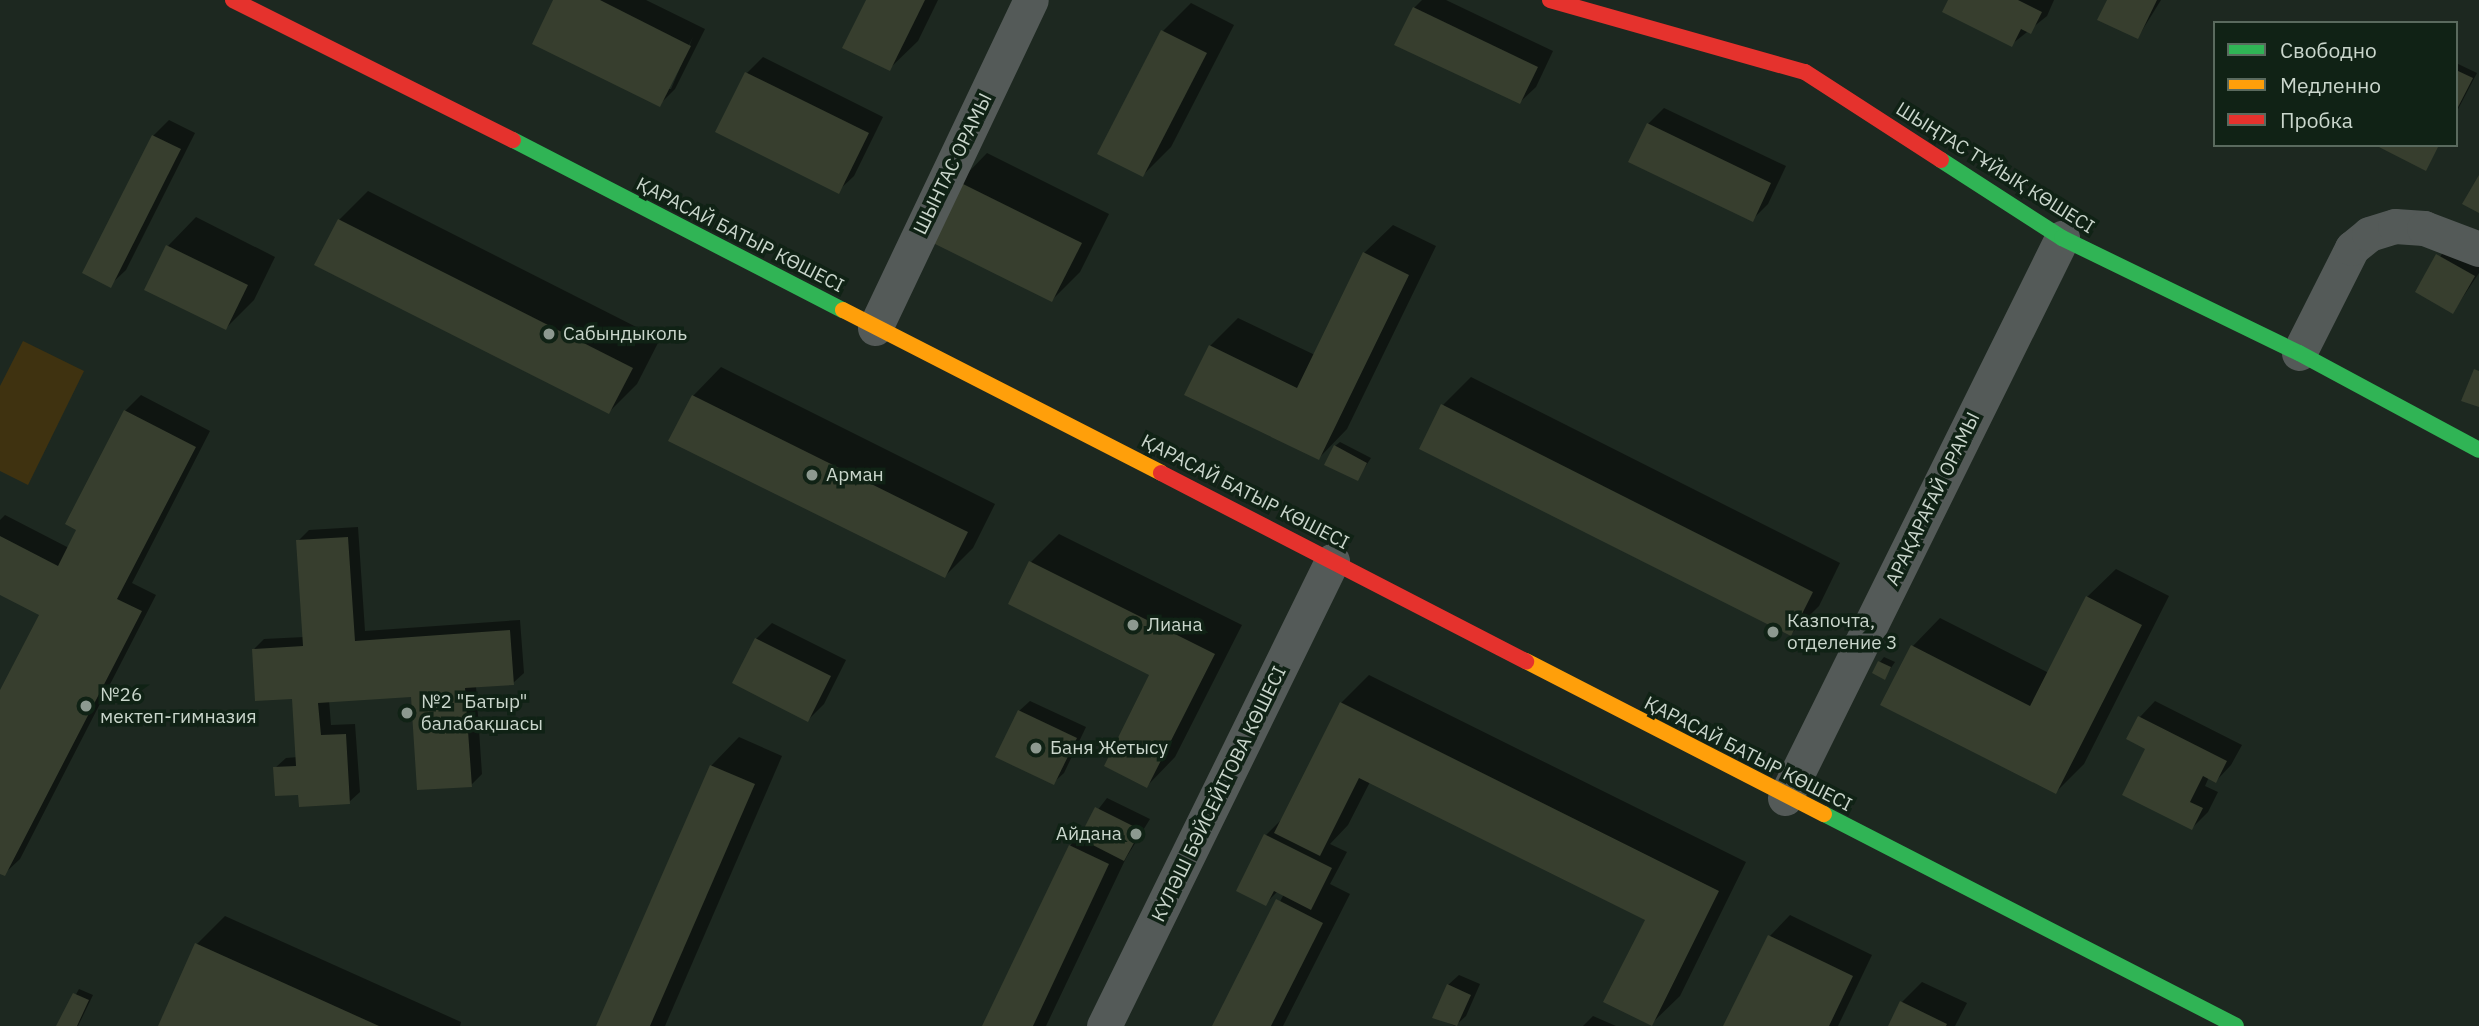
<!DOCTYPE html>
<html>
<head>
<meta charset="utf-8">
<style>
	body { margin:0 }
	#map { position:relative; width:2479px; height:1026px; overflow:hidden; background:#1d2820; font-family:"IBM Plex Sans",sans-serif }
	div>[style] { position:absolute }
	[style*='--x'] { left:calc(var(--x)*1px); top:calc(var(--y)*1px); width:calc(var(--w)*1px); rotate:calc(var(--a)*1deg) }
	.green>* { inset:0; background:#3f3210 }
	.shadow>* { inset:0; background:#0007 }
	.building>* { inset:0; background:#373e2e }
	.street>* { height:35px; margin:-17.5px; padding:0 17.5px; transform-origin:17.5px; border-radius:17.5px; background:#545a58 }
	.fast>* { height:16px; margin:-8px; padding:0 8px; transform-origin:8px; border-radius:8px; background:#30b455 }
	.slow>* { height:16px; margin:-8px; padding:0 8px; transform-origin:8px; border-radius:8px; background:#ff9f0a }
	.jam>* { height:16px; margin:-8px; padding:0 8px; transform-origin:8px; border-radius:8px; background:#e5322d }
	.dots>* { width:19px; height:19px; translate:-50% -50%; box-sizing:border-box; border:4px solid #102215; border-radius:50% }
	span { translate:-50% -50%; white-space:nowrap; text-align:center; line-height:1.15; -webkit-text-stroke:7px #102215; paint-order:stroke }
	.street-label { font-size:19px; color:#cad6cc }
	.poi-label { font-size:19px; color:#cad6cc }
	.left { translate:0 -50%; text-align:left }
	.right { translate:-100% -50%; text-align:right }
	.legend { position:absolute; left:2213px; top:21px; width:245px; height:126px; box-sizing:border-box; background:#102215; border:2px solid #5a6a5e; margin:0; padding:9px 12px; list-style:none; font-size:21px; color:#cad6cc }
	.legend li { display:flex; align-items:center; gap:14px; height:35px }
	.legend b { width:35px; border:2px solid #5a6a5e }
</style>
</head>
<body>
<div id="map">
	<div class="green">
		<div style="clip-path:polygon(23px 341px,84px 371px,28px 485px,0 471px,0 386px)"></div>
	</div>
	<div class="shadow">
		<div style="clip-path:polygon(evenodd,555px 0,646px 0,705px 29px,675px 89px,659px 105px,555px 0,693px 37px,671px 89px,667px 89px,693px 37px)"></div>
		<div style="clip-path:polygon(868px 0,938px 0,918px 41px,889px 69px)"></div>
		<div style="clip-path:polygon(1422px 0,1446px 0,1553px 51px,1536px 87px,1520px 102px,1414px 8px)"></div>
		<div style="clip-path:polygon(1949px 0,2054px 0,2047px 16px,2012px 44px)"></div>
		<div style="clip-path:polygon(2109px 0,2161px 0,2138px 37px)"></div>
		<div style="clip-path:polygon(1191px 3px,1234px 25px,1171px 147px,1143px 175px,1163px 31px)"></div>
		<div style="clip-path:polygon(763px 57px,883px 117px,854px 176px,838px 191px,747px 73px)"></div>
		<div style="clip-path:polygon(2456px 63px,2477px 73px,2456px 113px)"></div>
		<div style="clip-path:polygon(1664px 108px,1786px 166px,1768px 204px,1752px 220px,1648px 124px)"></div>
		<div style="clip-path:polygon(169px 120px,195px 133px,126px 270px,110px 285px,153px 136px)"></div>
		<div style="clip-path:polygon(987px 153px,1109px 214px,1080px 272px,1052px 300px,959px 182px)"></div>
		<div style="clip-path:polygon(368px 191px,660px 339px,637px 384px,609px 412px,339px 220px)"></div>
		<div style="clip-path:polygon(196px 217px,275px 257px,254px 300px,226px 328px,146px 289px,168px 246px)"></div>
		<div style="clip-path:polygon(1393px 225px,1436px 246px,1347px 429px,1319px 458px,1210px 346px,1238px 318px,1315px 355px,1364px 253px)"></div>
		<div style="clip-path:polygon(2448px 245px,2479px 262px,2479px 273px,2453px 312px,2417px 291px)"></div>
		<div style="clip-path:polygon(721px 367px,995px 504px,973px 548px,945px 576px,693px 396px)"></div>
		<div style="clip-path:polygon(1471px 377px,1840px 563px,1819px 606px,1791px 634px,1443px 405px)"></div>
		<div style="clip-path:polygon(141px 395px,210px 431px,132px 583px,156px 595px,20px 859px,4px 874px,0 872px,0 694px,42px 614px,0 593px,0 520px,5px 515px,69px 548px,125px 411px)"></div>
		<div style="clip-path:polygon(1340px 442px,1371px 458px,1357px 479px,1335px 446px)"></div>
		<div style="clip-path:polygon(358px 527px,365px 631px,520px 620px,524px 673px,513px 683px,476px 686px,482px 774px,471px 785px,413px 695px,329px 700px,331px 725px,355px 724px,360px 792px,349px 802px,300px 793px,275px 768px,286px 758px,298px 757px,294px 697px,253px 650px,264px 639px,304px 637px,298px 541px,309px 530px)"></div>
		<div style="clip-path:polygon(1059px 534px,1242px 625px,1175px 757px,1147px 786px,1152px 674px,1031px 562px)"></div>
		<div style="clip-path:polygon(2116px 569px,2169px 596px,2084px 764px,2056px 792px,1912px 647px,1940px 618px,2049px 673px,2087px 597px)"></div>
		<div style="clip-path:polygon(772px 623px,846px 660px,824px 704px,808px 720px,756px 639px)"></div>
		<div style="clip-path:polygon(1884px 657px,1895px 662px,1884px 678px,1880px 662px)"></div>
		<div style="clip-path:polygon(1369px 675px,1746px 862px,1680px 996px,1651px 1024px,1647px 919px,1370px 782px,1348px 825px,1330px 844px,1347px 852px,1330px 884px,1350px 894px,1283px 1026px,1214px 1026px,1284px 894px,1278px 891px,1265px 904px,1266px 835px,1282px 819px,1341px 703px)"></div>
		<div style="clip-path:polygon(1030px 701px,1086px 727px,1064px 773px,1053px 783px,1019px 711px)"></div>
		<div style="clip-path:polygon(2155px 701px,2242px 745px,2231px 765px,2216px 781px,2209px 777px,2205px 786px,2218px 792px,2208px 812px,2192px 828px,2148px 748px,2140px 717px)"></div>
		<div style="clip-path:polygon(739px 737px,782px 756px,665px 1026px,598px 1026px,711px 766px)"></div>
		<div style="clip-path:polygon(1107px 798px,1150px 819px,1126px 858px,1046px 1026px,983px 1026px,1070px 846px)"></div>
		<div style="clip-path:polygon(1790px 915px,1872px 955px,1838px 1026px,1725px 1026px,1770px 936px)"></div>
		<div style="clip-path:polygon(225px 916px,461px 1022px,460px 1026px,160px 1026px,197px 944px)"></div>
		<div style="clip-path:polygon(1459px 975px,1480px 984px,1466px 1016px,1455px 1026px,1434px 1017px,1448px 985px)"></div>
		<div style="clip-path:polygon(1922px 982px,1967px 1003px,1955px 1026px,1890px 1026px,1902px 1002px)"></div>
		<div style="clip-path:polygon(79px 989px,93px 995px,78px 1026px,58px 1026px)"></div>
		<div style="clip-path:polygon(1593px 1016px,1616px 1026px,1583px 1026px)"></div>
	</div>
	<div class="building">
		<div style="clip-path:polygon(553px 0,600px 0,691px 46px,660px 107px,532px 44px)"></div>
		<div style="clip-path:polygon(866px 0,925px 0,890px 71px,842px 48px)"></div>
		<div style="clip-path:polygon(1948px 0,2018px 0,2042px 12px,2031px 34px,2021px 29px,2012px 47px,1942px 12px)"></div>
		<div style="clip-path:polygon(2107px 0,2157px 0,2138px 39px,2097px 20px)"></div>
		<div style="clip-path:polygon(1413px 7px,1538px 67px,1520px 104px,1394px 45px)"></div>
		<div style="clip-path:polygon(1161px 30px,1207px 53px,1143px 177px,1097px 154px)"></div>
		<div style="clip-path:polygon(2456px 70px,2473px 78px,2456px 111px)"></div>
		<div style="clip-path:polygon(745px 72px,869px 133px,839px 194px,715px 132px)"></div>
		<div style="clip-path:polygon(1647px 123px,1771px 183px,1753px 222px,1628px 162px)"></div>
		<div style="clip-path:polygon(152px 135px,181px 149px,111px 288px,82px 273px)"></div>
		<div style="clip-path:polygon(2375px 145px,2439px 145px,2426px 171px)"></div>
		<div style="clip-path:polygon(2479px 175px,2479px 213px,2462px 204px)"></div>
		<div style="clip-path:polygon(957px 181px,1082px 243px,1052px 302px,927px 240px)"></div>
		<div style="clip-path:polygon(338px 219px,633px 368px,609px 414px,314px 265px)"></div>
		<div style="clip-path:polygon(166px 245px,248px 285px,226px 330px,144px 290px)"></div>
		<div style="clip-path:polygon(1363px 252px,1409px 275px,1319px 460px,1184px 395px,1209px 345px,1297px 388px)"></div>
		<div style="clip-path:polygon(2436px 254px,2475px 276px,2453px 314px,2415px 292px)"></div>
		<div style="clip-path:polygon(2474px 369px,2479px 371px,2479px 407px,2461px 401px)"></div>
		<div style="clip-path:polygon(692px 395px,968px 532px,945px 578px,668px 441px)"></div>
		<div style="clip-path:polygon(1441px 404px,1813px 592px,1791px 636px,1419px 449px)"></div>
		<div style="clip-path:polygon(124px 410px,196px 447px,117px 599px,142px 611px,5px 876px,0 874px,0 690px,39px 615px,0 595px,0 536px,58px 566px,76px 530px,65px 524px)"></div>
		<div style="clip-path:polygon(1334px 445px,1367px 463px,1358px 481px,1324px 465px)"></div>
		<div style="clip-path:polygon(348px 537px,355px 641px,510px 630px,514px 685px,465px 688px,472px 787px,417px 790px,411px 697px,318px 703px,321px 735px,346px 734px,350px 804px,299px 807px,298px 795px,275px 796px,273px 767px,296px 766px,292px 699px,255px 701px,252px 649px,303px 646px,296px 540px)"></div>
		<div style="clip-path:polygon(1029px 561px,1215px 654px,1147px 788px,1104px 766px,1149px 675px,1008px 604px)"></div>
		<div style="clip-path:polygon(2086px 596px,2142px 625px,2056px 794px,1880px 705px,1911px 645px,2030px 706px)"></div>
		<div style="clip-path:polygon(755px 638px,831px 676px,808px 722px,732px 683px)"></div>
		<div style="clip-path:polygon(1878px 661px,1891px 667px,1885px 680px,1872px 673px)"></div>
		<div style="clip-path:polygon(1340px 702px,1719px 891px,1652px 1026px,1603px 1002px,1645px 920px,1359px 778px,1320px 856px,1274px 833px)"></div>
		<div style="clip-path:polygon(1018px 710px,1077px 738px,1054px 785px,995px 757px)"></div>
		<div style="clip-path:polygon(2138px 716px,2227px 761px,2216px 783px,2203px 776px,2190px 802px,2203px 808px,2192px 830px,2122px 795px,2145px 749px,2126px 739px)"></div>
		<div style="clip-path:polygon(710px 765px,755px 784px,650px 1026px,596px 1026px)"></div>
		<div style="clip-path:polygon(1095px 807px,1141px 830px,1124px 861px,1079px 838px)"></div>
		<div style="clip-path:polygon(1264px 834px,1332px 868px,1311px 910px,1274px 891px,1266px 906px,1236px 891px)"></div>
		<div style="clip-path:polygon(1069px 845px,1109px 864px,1033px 1026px,982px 1026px)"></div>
		<div style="clip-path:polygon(1276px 899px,1323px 923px,1271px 1026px,1212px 1026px)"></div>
		<div style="clip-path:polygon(1768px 935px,1853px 976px,1829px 1026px,1723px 1026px)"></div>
		<div style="clip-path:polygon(195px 943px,379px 1026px,158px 1026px)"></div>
		<div style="clip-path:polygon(1447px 984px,1471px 995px,1457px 1026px,1432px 1018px)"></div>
		<div style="clip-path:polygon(73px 993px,89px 1000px,77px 1026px,56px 1026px)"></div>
		<div style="clip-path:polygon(1900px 1001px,1947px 1024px,1946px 1026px,1888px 1026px)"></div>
	</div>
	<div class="street">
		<div style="--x:875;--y:328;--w:363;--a:-64.6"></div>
		<div style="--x:2299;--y:353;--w:118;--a:-63.2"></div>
		<div style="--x:2352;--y:248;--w:22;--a:-39"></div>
		<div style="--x:2369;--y:234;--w:27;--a:-17"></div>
		<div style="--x:2395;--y:226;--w:29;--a:4"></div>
		<div style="--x:2424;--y:228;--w:59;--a:20.9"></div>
		<div style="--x:1785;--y:798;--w:625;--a:-63.68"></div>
		<div style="--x:1104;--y:1026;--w:518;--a:-63.88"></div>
	</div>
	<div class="fast">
		<div style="--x:513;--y:140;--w:371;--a:27.3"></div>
		<div style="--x:1941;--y:160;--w:144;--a:32.8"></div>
		<div style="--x:2062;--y:238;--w:263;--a:25.9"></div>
		<div style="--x:2299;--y:353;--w:204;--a:28.3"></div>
		<div style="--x:1824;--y:814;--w:463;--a:27.2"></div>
	</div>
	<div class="slow">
		<div style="--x:843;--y:310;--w:357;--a:27.1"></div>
		<div style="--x:1526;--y:661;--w:335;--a:27.2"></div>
	</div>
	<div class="jam">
		<div style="--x:233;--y:0;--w:313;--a:26.6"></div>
		<div style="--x:1550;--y:0;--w:265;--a:15.8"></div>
		<div style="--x:1805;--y:72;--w:162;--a:32.9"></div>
		<div style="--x:1161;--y:473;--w:411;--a:27.3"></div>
	</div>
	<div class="dots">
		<div style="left:549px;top:334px;background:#8d9990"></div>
		<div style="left:812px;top:475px;background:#8d9990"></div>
		<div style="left:1133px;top:625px;background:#8d9990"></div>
		<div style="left:1773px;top:632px;background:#8d9990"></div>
		<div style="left:86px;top:706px;background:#8d9990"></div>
		<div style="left:407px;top:713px;background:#8d9990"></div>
		<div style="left:1036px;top:748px;background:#8d9990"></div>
		<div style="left:1136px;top:834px;background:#8d9990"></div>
	</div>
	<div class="street-label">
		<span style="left:953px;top:164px;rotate:-64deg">ШЫНТАС ОРАМЫ</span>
		<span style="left:1995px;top:168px;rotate:32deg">ШЫҢТАС ТҰЙЫҚ КӨШЕСІ</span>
		<span style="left:740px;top:235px;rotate:27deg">ҚАРАСАЙ БАТЫР КӨШЕСІ</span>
		<span style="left:1245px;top:492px;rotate:27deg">ҚАРАСАЙ БАТЫР КӨШЕСІ</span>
		<span style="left:1933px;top:499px;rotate:-64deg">АРАҚАРАҒАЙ ОРАМЫ</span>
		<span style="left:1748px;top:754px;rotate:27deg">ҚАРАСАЙ БАТЫР КӨШЕСІ</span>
		<span style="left:1219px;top:794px;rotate:-64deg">КҮЛӘШ БӘЙСЕЙІТОВА КӨШЕСІ</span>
	</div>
	<div class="poi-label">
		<span class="left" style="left:563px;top:334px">Сабындыколь</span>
		<span class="left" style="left:826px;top:475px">Арман</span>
		<span class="left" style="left:1787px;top:632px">Казпочта,<br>отделение 3</span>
		<span class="left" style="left:1147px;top:625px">Лиана</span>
		<span class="left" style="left:100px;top:706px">№26<br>мектеп-гимназия</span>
		<span class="left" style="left:421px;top:713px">№2 "Батыр"<br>балабақшасы</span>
		<span class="left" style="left:1050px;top:748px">Баня Жетысу</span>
		<span class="right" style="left:1122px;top:834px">Айдана</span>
	</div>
	<ul class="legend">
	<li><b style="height:9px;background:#30b455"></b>Свободно</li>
	<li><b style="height:9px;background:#ff9f0a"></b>Медленно</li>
	<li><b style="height:9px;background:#e5322d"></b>Пробка</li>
	</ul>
</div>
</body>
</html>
